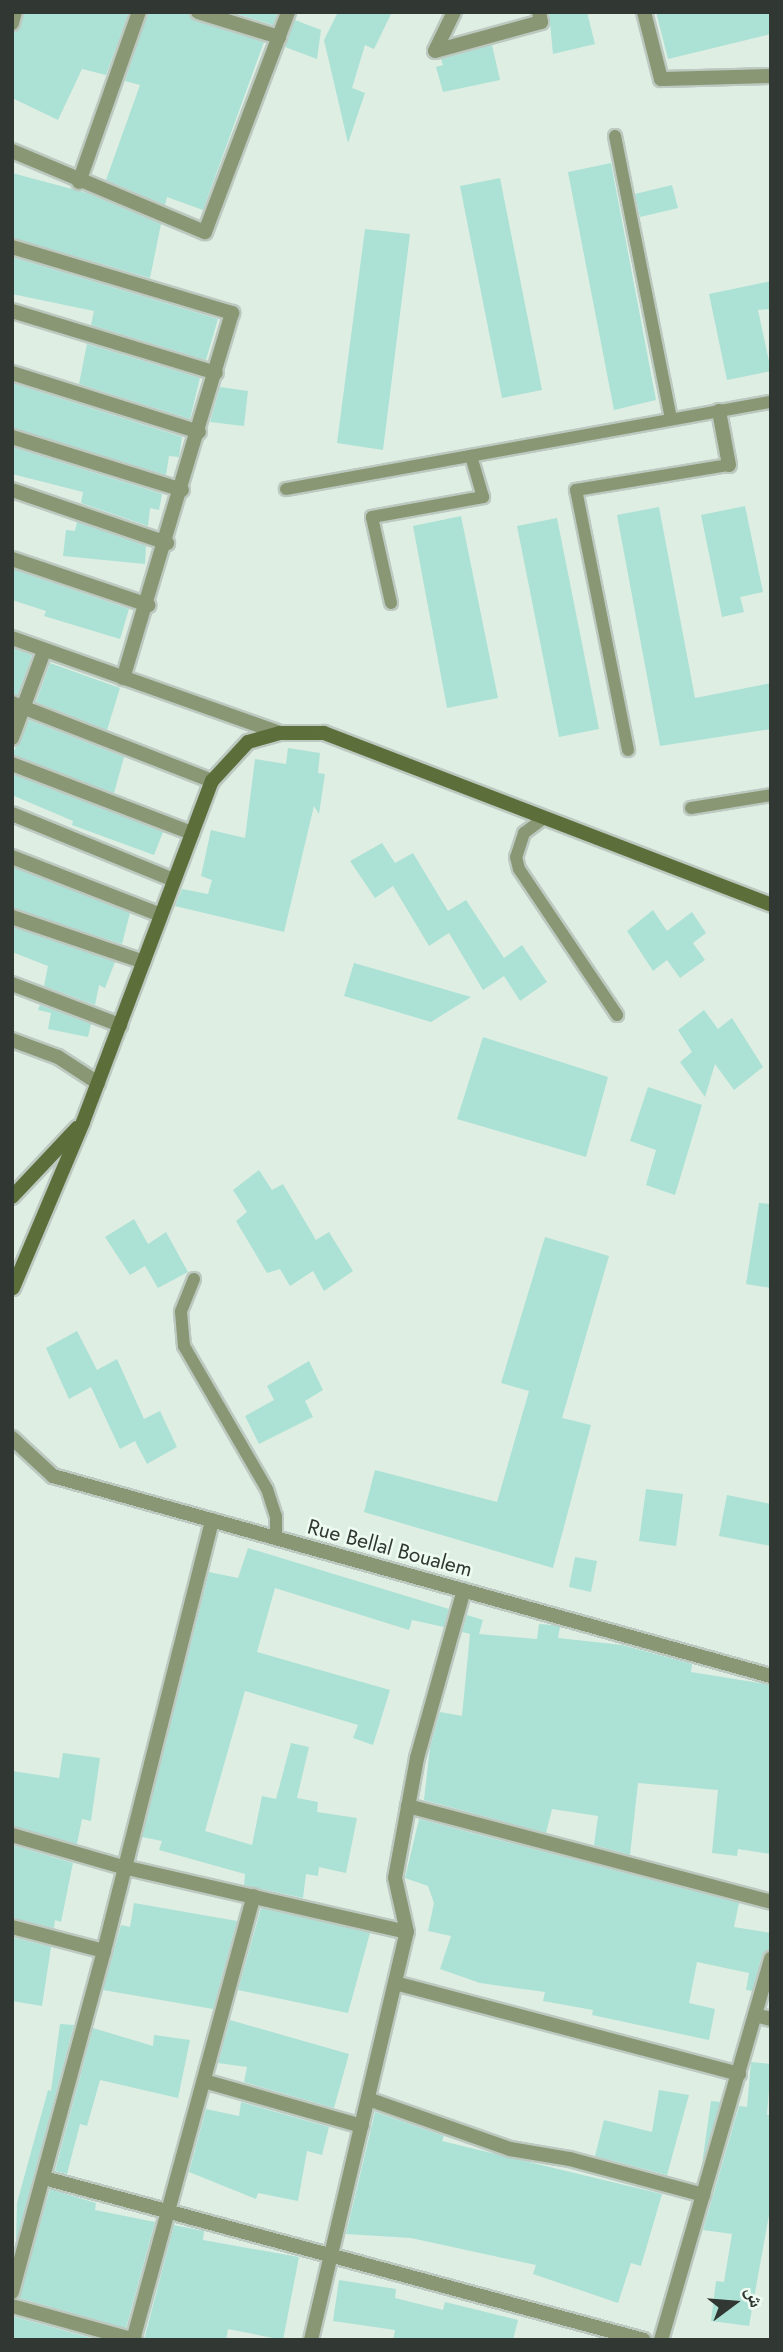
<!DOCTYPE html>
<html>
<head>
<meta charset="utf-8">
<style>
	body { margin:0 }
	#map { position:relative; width:783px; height:2352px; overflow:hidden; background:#dfeee3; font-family:Jost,"Noto Naskh Arabic",sans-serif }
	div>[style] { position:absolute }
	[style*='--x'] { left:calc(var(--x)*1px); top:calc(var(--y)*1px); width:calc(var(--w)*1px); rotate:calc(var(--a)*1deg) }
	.building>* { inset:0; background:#ace1d5 }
	.roads { filter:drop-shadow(2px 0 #bcc9c0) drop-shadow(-2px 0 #bcc9c0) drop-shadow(0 2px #bcc9c0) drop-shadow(0 -2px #bcc9c0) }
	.service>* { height:12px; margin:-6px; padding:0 6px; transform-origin:6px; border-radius:6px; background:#899774 }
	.minor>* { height:14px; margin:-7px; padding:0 7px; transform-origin:7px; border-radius:7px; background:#899774 }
	.tertiary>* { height:14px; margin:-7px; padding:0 7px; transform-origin:7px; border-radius:7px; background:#899774 }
	.secondary>* { height:14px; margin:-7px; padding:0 7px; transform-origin:7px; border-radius:7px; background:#5c6f3b }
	span { translate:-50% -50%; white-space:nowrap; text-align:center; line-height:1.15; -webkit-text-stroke:5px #edfbf0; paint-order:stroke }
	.street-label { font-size:21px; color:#313732 }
	.frame { position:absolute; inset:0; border:14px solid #313732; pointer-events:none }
	.north { position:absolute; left:699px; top:2268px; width:70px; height:70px; -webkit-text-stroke:5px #edfbf0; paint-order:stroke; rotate:74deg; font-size:19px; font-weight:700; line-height:28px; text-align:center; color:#313732 }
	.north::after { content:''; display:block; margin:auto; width:24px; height:32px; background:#313732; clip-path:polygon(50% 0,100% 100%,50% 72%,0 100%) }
</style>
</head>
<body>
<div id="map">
	<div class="building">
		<div style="clip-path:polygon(24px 12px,129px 12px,106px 75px,82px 69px,58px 120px,12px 98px,12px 32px,19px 29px)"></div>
		<div style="clip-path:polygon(148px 12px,189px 12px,195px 21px,264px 42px,203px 210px,167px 197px,165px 205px,106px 180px,140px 85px,125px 81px)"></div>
		<div style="clip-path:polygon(231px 12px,272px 12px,277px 14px,273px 25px)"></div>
		<div style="clip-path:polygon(338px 12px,392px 12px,374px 49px,365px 45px,352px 88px,365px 93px,348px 143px,324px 40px)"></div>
		<div style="clip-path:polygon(549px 12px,587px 12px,595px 44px,553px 54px)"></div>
		<div style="clip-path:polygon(656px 12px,771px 12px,771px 34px,668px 59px)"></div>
		<div style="clip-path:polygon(295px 20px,321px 30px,317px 59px,285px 47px)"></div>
		<div style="clip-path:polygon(492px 45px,500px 80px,443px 92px,436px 67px,443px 65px,441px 59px)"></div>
		<div style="clip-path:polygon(611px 163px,656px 400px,614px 410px,568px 172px)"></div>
		<div style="clip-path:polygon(12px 173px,87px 193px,161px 224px,150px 278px,12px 238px)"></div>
		<div style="clip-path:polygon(500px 178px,542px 390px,502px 398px,460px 186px)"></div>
		<div style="clip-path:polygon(672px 185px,678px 208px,640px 217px,635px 194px)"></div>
		<div style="clip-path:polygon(365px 229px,410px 234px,383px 450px,337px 443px)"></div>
		<div style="clip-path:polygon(12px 257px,218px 319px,206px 360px,91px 325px,94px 311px,12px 294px)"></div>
		<div style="clip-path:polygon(771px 281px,771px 309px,758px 310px,771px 371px,727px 380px,709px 294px)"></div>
		<div style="clip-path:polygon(87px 344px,200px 378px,190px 419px,79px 384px)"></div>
		<div style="clip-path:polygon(12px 383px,182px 437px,179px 457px,169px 456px,166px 475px,12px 428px)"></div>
		<div style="clip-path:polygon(220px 387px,248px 391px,244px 426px,210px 422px)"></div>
		<div style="clip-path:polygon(12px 447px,162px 494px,159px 510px,150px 508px,148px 526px,81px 503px,83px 492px,12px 474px)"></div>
		<div style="clip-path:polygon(745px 506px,763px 592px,740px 597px,744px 612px,722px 617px,701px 515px)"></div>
		<div style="clip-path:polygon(659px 507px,695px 698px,771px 683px,771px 729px,660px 746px,617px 515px)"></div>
		<div style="clip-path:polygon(461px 516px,498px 698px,447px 708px,413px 526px)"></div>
		<div style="clip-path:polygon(557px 518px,599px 729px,559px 737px,517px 526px)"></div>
		<div style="clip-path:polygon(77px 522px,146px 546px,145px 564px,63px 556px,66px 530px,75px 531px)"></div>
		<div style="clip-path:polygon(12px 569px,129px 609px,120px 639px,44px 616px,46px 611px,12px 600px)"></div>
		<div style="clip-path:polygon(12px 648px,32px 655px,18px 695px,12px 694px)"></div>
		<div style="clip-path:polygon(50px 663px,120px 688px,107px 730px,36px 702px)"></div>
		<div style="clip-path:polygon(29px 720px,124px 757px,114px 793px,12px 755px)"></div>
		<div style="clip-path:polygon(288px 748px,320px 753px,318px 773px,325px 774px,319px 814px,314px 806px,284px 932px,175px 906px,182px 889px,208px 894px,212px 880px,201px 876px,211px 830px,245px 838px,255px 759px,286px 764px)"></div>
		<div style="clip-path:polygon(12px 774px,163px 832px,154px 855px,72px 825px,73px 821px,12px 795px)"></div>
		<div style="clip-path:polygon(382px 843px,395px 863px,413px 853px,448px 911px,466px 900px,504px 958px,522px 945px,547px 982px,520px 1001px,504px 976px,483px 990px,449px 933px,429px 946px,393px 886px,375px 898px,350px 861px)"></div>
		<div style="clip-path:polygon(12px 867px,130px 913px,122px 944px,12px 908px)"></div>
		<div style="clip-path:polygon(653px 910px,667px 931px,692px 912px,706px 933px,693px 943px,705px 960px,680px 978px,667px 960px,653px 971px,627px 931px)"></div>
		<div style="clip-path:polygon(12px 927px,115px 962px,105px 988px,99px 985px,95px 1005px,44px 986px,48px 966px,12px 952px)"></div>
		<div style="clip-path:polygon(354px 963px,368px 967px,471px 997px,431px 1022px,344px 996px)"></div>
		<div style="clip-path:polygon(40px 1005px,91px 1024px,88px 1037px,48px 1029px,51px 1013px,38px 1010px)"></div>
		<div style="clip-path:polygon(704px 1010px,718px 1029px,732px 1018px,763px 1067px,734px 1090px,715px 1064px,705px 1097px,680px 1062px,692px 1052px,678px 1030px)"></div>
		<div style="clip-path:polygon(483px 1037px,608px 1077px,586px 1157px,457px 1119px)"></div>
		<div style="clip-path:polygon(648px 1087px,702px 1105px,675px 1195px,646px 1185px,656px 1150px,630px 1141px)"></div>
		<div style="clip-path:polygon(259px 1170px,272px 1190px,283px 1184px,316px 1240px,329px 1232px,353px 1271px,324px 1291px,313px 1271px,290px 1286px,280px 1269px,267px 1273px,236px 1221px,247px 1212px,233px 1190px)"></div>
		<div style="clip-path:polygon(759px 1203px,771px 1204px,771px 1288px,746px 1284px)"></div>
		<div style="clip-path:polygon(134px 1219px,148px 1244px,166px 1232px,188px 1272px,158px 1288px,145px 1266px,130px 1275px,105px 1237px)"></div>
		<div style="clip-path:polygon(545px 1237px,609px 1256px,562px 1418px,591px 1425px,553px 1568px,364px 1512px,375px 1470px,497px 1502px,529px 1391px,501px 1383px)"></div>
		<div style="clip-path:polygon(77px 1331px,97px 1370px,117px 1359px,144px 1419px,160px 1411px,177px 1447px,147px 1464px,135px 1441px,120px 1449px,91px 1387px,69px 1399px,46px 1348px)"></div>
		<div style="clip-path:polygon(309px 1361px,323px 1390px,305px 1401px,313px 1417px,259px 1444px,245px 1416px,274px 1400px,267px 1386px)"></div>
		<div style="clip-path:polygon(646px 1489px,683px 1494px,676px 1546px,639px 1541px)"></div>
		<div style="clip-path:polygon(727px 1495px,771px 1504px,771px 1546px,719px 1536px)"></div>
		<div style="clip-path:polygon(248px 1548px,449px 1609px,444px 1627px,412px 1620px,409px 1630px,275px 1588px,257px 1652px,390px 1690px,373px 1745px,353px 1738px,358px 1725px,245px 1691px,205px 1831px,252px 1845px,262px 1796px,276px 1799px,291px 1743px,309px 1747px,297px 1798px,318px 1802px,317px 1812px,357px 1818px,346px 1873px,319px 1867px,318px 1876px,306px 1874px,303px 1898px,244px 1885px,245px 1874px,159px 1850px,162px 1841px,142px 1837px,209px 1572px,238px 1578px)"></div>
		<div style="clip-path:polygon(575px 1557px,597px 1561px,591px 1592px,569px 1587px)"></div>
		<div style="clip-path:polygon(467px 1615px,483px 1620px,479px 1634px,537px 1639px,539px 1624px,553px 1625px,560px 1627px,558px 1638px,622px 1645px,692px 1664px,691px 1672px,771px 1685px,771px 1854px,738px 1849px,737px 1856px,712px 1853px,718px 1790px,638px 1783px,630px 1855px,594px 1845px,598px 1816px,552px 1809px,546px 1833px,424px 1800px,430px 1747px,440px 1712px,462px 1716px,470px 1634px,462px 1632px)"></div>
		<div style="clip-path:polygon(63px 1753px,100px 1758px,91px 1821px,82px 1819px,77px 1844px,12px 1826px,12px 1771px,59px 1778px)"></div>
		<div style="clip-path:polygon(419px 1819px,739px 1903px,734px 1927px,771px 1933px,771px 1950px,762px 1956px,752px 1991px,746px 1990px,749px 1973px,697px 1962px,689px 2003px,715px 2009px,709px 2040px,592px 2015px,593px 2010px,543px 2001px,545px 1992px,480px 1983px,440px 1969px,451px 1936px,428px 1931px,434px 1903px,428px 1886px,405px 1878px)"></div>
		<div style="clip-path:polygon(12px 1845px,73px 1863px,61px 1922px,55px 1920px,54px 1928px,12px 1918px)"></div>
		<div style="clip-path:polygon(134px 1903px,237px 1921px,213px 2009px,103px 1990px,121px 1925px,130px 1927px)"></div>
		<div style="clip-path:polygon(261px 1908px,370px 1933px,348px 2013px,238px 1990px)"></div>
		<div style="clip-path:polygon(12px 1937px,51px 1947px,42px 2006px,12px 2001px)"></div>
		<div style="clip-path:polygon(230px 2020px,349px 2054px,334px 2108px,244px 2082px,247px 2067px,218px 2063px)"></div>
		<div style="clip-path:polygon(60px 2024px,74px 2025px,16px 2242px,17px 2203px,48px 2090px,51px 2091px)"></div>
		<div style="clip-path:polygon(93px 2028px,153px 2046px,154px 2035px,190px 2040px,178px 2098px,100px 2080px,87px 2126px,80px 2124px,67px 2174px,55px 2171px)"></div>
		<div style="clip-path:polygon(751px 2062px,771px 2064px,767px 2115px,771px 2115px,771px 2204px,749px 2326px,711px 2321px,716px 2281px,724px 2282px,732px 2234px,703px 2230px,739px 2106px,747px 2107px)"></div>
		<div style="clip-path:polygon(659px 2090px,689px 2095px,667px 2175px,595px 2156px,604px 2120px,652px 2132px)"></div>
		<div style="clip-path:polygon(711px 2101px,720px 2102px,702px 2164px)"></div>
		<div style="clip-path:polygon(241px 2102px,329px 2127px,322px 2155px,307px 2151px,298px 2201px,258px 2193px,256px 2199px,189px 2172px,206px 2109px,239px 2116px)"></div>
		<div style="clip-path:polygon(375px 2112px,444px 2136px,442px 2141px,662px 2194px,641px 2266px,631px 2263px,618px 2303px,533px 2274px,536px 2265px,411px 2238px,346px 2234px)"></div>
		<div style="clip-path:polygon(50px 2189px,96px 2203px,95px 2210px,155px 2222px,126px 2328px,19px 2298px)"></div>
		<div style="clip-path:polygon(174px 2225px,204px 2231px,203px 2240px,299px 2257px,283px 2340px,228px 2329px,226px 2340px,144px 2340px)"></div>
		<div style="clip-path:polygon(339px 2280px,396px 2289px,395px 2298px,443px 2310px,445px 2302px,518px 2320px,513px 2340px,393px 2340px,395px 2330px,333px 2321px)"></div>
		<div style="clip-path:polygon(12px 2316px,98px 2340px,12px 2340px)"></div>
	</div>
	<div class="roads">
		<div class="service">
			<div style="--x:615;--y:136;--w:288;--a:78.8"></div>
			<div style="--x:286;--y:489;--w:493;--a:-10.2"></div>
			<div style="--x:391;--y:603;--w:88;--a:-102.5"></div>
			<div style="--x:372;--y:517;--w:113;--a:-10.2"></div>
			<div style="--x:483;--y:497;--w:43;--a:-106.3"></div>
			<div style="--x:628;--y:750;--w:265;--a:-101.3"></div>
			<div style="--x:576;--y:490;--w:155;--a:-9.3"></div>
			<div style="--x:691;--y:808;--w:81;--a:-9.2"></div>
			<div style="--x:544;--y:818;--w:25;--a:143"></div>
			<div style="--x:524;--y:833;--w:25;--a:108"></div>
			<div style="--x:516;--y:857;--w:12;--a:76"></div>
			<div style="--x:519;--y:869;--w:176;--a:56.1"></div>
			<div style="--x:194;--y:1279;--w:35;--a:112"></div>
			<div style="--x:181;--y:1312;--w:34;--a:85"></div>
			<div style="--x:184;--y:1346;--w:165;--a:59.9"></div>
			<div style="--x:267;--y:1489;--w:28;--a:72"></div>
			<div style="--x:276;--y:1516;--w:22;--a:90"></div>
		</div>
		<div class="minor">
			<div style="--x:198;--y:12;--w:85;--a:17.2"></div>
			<div style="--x:454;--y:12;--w:43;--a:116"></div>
			<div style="--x:435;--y:51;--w:110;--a:-15.3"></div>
			<div style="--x:541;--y:22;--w:10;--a:-101"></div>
			<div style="--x:644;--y:12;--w:69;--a:75.8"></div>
			<div style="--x:661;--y:79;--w:110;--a:-1.6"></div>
			<div style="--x:12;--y:23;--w:11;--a:-75"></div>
			<div style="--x:12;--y:151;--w:209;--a:22.8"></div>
			<div style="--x:205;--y:232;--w:235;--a:-69.3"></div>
			<div style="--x:79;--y:182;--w:180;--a:-70.6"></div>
			<div style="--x:12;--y:247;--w:230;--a:16.7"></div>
			<div style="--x:232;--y:313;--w:381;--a:106.6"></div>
			<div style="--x:12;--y:311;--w:213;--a:16.9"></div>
			<div style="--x:12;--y:373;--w:196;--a:17.5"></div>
			<div style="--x:719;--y:411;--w:55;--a:79.5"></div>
			<div style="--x:12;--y:437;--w:178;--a:17.3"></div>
			<div style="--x:12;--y:490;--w:164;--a:18.9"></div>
			<div style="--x:12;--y:559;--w:144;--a:18.7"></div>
			<div style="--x:12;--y:638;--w:284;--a:19.5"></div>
			<div style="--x:12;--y:703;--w:215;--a:21.3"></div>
			<div style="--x:12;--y:738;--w:93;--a:-69.8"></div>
			<div style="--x:12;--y:764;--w:193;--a:21"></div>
			<div style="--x:12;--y:814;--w:175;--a:22.2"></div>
			<div style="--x:12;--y:857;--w:160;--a:21.3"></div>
			<div style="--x:12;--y:917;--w:139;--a:18.8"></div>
			<div style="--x:12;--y:984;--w:116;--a:20.8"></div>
			<div style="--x:12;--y:1040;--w:49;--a:20.3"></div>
			<div style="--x:58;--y:1057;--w:48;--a:33"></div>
			<div style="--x:408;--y:1806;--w:375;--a:14.8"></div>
			<div style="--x:12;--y:1835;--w:116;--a:16.1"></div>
			<div style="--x:123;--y:1867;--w:291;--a:12.9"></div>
			<div style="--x:12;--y:1927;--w:95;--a:14.6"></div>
			<div style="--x:395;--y:1983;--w:356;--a:14.8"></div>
			<div style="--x:755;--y:2015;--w:16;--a:14"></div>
			<div style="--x:204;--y:2081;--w:164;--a:15.9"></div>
			<div style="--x:368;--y:2099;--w:151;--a:19.4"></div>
			<div style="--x:510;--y:2149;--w:61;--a:9.5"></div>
			<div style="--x:570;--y:2159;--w:138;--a:15.1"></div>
			<div style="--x:44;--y:2178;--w:621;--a:15.11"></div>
			<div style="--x:12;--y:2292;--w:353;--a:-74.9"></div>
			<div style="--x:104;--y:1951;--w:444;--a:-75.9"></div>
			<div style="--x:12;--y:2306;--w:128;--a:15.5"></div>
			<div style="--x:133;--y:2340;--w:460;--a:-74.8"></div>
			<div style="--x:311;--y:2340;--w:419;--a:-76.8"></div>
			<div style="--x:407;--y:1932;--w:55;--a:-102.5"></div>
			<div style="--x:395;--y:1878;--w:122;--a:-79.6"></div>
			<div style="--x:417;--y:1758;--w:174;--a:-74.4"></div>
			<div style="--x:661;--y:2340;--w:397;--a:-73.9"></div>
		</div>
		<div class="tertiary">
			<div style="--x:12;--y:1438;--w:56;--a:42.8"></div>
			<div style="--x:53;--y:1476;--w:745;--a:15.57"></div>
		</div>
		<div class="secondary">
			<div style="--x:12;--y:1197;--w:95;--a:-46.7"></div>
			<div style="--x:13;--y:1288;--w:180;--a:-67.1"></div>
			<div style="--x:83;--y:1122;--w:365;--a:-69.3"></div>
			<div style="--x:212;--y:781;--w:53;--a:-47.3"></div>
			<div style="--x:248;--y:742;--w:33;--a:-16"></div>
			<div style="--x:280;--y:733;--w:44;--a:0"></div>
			<div style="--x:324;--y:733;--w:479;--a:21"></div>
		</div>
	</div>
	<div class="street-label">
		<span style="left:390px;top:1548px;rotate:15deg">Rue Bellal Boualem</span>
	</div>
	<div class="frame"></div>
	<div class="north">ش</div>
</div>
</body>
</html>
